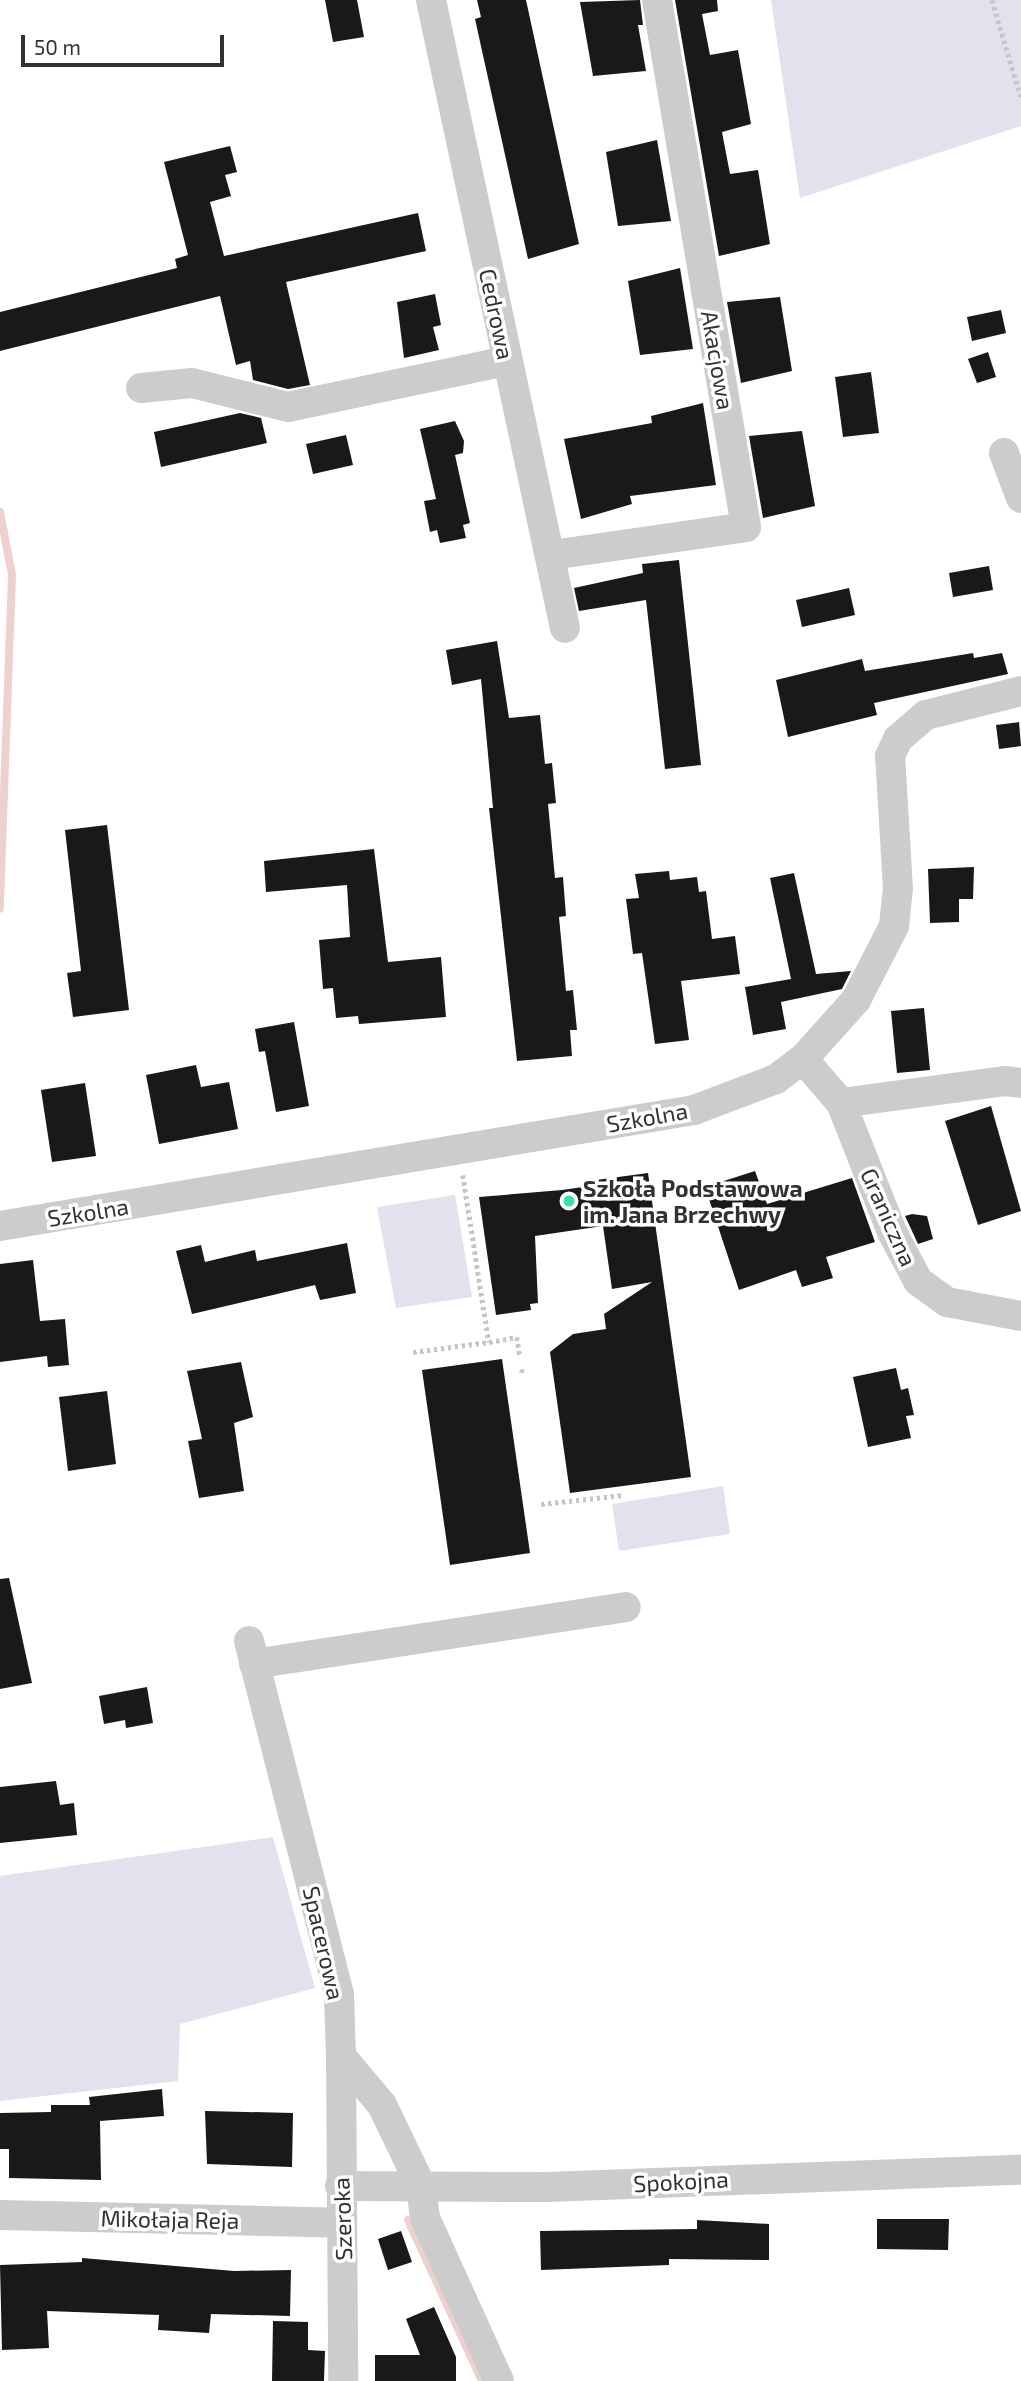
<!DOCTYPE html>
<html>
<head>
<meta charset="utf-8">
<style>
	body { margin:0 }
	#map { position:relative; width:1021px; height:2381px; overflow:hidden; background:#fff; font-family:"Exo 2",sans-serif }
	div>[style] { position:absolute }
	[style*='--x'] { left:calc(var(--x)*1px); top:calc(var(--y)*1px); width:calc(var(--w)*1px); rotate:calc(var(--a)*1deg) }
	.green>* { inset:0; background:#e3e1ee }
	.stream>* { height:8px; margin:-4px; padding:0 4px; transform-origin:4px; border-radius:4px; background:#edd1ce }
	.building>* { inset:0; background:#191919 }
	.path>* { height:4.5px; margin-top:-2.25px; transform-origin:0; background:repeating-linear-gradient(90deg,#c6c6c6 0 3.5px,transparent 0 7px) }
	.minor>* { height:30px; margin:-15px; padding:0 15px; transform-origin:15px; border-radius:15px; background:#ccc }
	.dots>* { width:19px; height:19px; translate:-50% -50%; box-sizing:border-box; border:4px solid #fff; border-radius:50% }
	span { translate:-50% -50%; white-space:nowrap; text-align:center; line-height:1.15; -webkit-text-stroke:7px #fff; paint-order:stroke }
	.street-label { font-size:23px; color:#323232 }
	.poi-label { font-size:23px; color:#323232; font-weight:700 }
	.left { translate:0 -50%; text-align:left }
	.scale { position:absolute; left:21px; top:35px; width:203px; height:32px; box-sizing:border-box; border:4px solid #323232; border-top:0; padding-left:9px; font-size:21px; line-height:24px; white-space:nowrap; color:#323232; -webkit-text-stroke:5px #fff; paint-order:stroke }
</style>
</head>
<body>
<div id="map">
	<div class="green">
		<div style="clip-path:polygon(771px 0,1021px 0,1021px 126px,800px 198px)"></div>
		<div style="clip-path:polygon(455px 1195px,472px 1297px,396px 1308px,377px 1207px)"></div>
		<div style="clip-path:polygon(723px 1486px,730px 1534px,619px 1551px,612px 1504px)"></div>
		<div style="clip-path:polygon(273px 1837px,315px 1988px,180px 2024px,178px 2081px,0 2101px,0 1876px)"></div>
	</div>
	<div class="stream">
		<div style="--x:0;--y:512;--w:64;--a:79.2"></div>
		<div style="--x:12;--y:575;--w:334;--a:92.1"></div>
		<div style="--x:408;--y:2220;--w:177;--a:65.3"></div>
	</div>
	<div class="building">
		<div style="clip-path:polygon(325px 0,357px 0,364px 37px,333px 42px)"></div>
		<div style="clip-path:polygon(477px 0,526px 0,579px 244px,528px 259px,475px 19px,481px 17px)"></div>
		<div style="clip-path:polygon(640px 0,643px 25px,638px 25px,646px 71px,593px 76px,580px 2px)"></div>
		<div style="clip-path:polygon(675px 0,717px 0,718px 11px,702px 14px,710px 55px,738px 50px,751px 124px,722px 132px,730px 174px,758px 170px,770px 244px,719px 256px)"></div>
		<div style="clip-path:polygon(657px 140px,671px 221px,618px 226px,606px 152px)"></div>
		<div style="clip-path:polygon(230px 146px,237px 172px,225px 175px,231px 196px,210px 202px,224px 256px,418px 213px,426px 251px,286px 282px,310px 385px,288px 389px,253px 380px,250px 361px,236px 365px,220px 296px,0 351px,0 312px,177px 268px,175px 259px,188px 255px,164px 162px)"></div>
		<div style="clip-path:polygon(680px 268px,693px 349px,640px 355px,628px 281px)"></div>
		<div style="clip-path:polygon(435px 294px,441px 325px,433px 327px,439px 350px,404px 358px,397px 302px)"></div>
		<div style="clip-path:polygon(780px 297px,792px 371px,741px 383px,727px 302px)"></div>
		<div style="clip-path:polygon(1001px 310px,1006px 333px,972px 341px,967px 317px)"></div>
		<div style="clip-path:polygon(988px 352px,996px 377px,977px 383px,968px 359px)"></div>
		<div style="clip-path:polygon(871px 372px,879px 433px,843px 437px,835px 377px)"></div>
		<div style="clip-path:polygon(703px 403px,716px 485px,630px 496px,632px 504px,581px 519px,564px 439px,652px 423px,651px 416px)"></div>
		<div style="clip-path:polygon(240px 413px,261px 418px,267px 443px,161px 467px,154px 432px)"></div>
		<div style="clip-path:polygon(455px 421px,464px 441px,463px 453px,455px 455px,470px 523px,463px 525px,466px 538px,440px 543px,437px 530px,430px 532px,424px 501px,436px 499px,420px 429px)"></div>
		<div style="clip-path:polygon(802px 431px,815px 506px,763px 518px,749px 436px)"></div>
		<div style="clip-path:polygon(346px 435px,353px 465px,313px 474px,306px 444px)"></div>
		<div style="clip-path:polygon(679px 560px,701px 765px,665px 769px,646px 600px,579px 611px,574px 588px,643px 573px,642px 564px)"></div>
		<div style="clip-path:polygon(989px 566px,993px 590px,953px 597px,949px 573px)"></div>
		<div style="clip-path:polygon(849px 588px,855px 615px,802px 627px,796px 600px)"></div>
		<div style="clip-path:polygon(497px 641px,509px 718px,540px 715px,545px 764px,552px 763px,556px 803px,548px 804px,555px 878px,563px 877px,566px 916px,559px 917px,566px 991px,573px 990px,577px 1030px,570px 1030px,572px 1056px,517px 1061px,489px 808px,493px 808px,481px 679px,452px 685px,446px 650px)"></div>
		<div style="clip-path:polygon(973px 653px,974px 658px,1002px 653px,1008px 674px,874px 703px,877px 715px,788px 737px,776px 680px,862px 659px,865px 671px)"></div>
		<div style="clip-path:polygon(1019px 722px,1021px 746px,999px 749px,996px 725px)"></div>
		<div style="clip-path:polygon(107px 825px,129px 1010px,73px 1017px,67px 973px,81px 971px,65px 830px)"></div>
		<div style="clip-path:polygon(374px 849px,388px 962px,441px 957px,446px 1017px,359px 1024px,358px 1016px,336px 1018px,333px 988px,323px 989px,319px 940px,350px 937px,347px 885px,266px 892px,264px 861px)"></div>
		<div style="clip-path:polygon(974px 867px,973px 899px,959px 899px,959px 922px,930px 923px,928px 869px)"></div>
		<div style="clip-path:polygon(669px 871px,670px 880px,697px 877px,699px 892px,706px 891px,712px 939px,735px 936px,740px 974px,681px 981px,689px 1040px,655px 1044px,642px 953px,633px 954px,626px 899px,639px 898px,635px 874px)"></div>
		<div style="clip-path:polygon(794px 873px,816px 974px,851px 971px,842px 989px,781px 1002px,786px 1029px,753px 1035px,745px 987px,791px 979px,770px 878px)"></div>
		<div style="clip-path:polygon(924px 1008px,930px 1070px,897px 1073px,891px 1011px)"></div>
		<div style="clip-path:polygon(294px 1022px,309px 1106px,276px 1112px,265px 1051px,259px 1052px,255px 1029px)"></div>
		<div style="clip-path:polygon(196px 1065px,201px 1087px,229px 1082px,238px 1129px,159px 1144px,146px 1075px)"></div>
		<div style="clip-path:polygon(85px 1083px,96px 1156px,52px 1162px,41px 1090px)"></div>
		<div style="clip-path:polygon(991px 1106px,1021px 1211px,978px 1225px,945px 1121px)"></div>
		<div style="clip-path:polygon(755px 1171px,767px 1204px,852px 1178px,875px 1242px,826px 1257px,833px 1278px,802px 1287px,796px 1270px,739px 1290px,705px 1187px)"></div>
		<div style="clip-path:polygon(648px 1173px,691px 1477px,570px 1493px,550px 1352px,573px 1334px,606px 1329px,604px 1314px,652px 1282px,612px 1289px,603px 1226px,535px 1236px,538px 1303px,530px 1304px,531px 1310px,496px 1315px,479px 1197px,562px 1190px,597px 1185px,596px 1180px)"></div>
		<div style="clip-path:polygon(912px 1214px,927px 1216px,933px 1239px,918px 1244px,905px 1216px)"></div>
		<div style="clip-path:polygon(347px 1243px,356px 1293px,320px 1300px,315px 1285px,192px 1314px,176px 1251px,201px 1245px,205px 1262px,255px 1250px,257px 1261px)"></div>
		<div style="clip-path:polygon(33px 1260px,40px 1321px,65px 1319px,69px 1365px,48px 1367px,47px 1356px,0 1362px,0 1264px)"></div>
		<div style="clip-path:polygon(502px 1359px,530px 1553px,450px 1565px,422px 1370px)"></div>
		<div style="clip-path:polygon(241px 1362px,253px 1417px,234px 1423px,244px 1491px,199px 1498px,188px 1441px,202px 1439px,187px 1371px)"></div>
		<div style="clip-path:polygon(896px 1368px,901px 1390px,908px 1388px,914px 1415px,906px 1416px,911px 1438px,868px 1447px,853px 1377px)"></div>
		<div style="clip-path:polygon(107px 1391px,116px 1464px,68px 1471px,59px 1397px)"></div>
		<div style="clip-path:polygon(9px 1578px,32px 1683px,0 1689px,0 1579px)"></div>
		<div style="clip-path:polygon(147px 1687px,153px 1723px,126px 1728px,125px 1720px,104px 1724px,99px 1696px)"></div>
		<div style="clip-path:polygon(56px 1781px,60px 1805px,74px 1803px,77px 1835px,0 1843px,0 1787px)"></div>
		<div style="clip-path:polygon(162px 2089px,164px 2116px,100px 2121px,101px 2180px,9px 2178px,9px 2149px,0 2149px,0 2113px,51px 2112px,51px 2105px,90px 2105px,89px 2097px)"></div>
		<div style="clip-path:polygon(205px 2111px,293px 2113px,292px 2167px,207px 2164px)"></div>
		<div style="clip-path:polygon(877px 2219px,949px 2219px,948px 2250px,877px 2249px)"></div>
		<div style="clip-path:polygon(697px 2220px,769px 2224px,769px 2260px,669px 2259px,669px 2265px,541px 2270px,540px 2231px,697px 2229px)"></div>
		<div style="clip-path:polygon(401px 2231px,412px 2262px,388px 2270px,378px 2239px)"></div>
		<div style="clip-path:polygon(82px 2258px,234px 2271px,291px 2270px,290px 2316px,211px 2314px,209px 2333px,158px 2330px,159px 2315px,47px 2311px,49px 2348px,2px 2350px,0 2265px,82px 2262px)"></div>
		<div style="clip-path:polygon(434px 2307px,456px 2357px,456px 2381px,375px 2381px,375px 2355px,420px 2355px,406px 2319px)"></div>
		<div style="clip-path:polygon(273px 2321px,308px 2322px,308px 2350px,325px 2351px,324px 2381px,272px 2381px)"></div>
	</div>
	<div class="path">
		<div style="--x:992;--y:0;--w:101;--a:73.4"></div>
		<div style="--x:463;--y:1175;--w:169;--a:81.2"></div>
		<div style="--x:489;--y:1342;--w:28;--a:-10"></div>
		<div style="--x:517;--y:1337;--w:19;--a:81"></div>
		<div style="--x:413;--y:1352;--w:77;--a:-7.5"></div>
		<div style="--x:522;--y:1369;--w:6;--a:81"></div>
		<div style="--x:541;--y:1504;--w:83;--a:-6.2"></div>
	</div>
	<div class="minor">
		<div style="--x:431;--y:0;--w:642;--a:77.96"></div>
		<div style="--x:141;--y:388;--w:51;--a:-5.6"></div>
		<div style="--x:192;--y:383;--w:99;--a:14"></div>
		<div style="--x:288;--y:407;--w:224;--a:-11.9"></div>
		<div style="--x:1004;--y:453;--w:48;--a:69.3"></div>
		<div style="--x:552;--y:555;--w:196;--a:-8.2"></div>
		<div style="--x:746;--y:527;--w:534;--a:-99.59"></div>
		<div style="--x:803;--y:1059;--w:58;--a:49.2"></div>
		<div style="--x:841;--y:1103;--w:139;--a:68.4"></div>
		<div style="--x:892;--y:1232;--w:55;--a:62"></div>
		<div style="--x:918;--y:1281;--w:36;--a:36"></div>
		<div style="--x:947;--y:1302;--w:75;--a:10.7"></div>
		<div style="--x:841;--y:1103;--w:165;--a:-7.6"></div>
		<div style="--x:1005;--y:1081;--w:16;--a:7"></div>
		<div style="--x:0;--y:1226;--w:704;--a:-9.49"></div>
		<div style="--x:694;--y:1110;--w:88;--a:-20.7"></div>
		<div style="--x:776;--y:1079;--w:34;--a:-37"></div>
		<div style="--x:803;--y:1059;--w:79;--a:-48.1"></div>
		<div style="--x:856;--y:1000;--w:83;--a:-62.8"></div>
		<div style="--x:894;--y:926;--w:37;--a:-84"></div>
		<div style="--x:898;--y:889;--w:133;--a:-93.4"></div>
		<div style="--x:890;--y:756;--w:19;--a:-65"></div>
		<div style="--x:898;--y:739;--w:37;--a:-41"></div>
		<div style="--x:926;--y:715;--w:98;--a:-14.2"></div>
		<div style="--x:249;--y:1641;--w:364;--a:75.7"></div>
		<div style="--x:339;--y:1994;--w:62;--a:88.2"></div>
		<div style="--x:341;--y:2056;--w:64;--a:50.1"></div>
		<div style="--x:382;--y:2105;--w:90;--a:64.3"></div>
		<div style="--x:421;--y:2186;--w:32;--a:83"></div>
		<div style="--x:425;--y:2218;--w:179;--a:65.6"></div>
		<div style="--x:254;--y:1664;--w:376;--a:-8.7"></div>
		<div style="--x:341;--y:2056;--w:325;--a:89.6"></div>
		<div style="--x:340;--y:2186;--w:207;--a:0.3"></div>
		<div style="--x:547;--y:2187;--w:474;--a:-2.1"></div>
		<div style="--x:0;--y:2215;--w:341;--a:1.3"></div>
	</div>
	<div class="dots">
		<div style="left:569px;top:1201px;background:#3ce1a2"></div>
	</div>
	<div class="street-label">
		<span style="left:497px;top:314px;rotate:78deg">Cedrowa</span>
		<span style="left:718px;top:360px;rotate:80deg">Akacjowa</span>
		<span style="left:647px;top:1117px;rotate:-10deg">Szkolna</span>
		<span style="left:88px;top:1212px;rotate:-9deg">Szkolna</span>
		<span style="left:889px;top:1217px;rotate:66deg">Graniczna</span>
		<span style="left:324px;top:1943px;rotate:77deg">Spacerowa</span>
		<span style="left:681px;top:2181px;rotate:-3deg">Spokojna</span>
		<span style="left:170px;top:2219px;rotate:1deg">Mikołaja Reja</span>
		<span style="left:342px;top:2219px;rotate:-92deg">Szeroka</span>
	</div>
	<div class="poi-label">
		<span class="left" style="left:583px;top:1201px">Szkoła Podstawowa<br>im. Jana Brzechwy</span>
	</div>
	<div class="scale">50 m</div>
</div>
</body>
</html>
